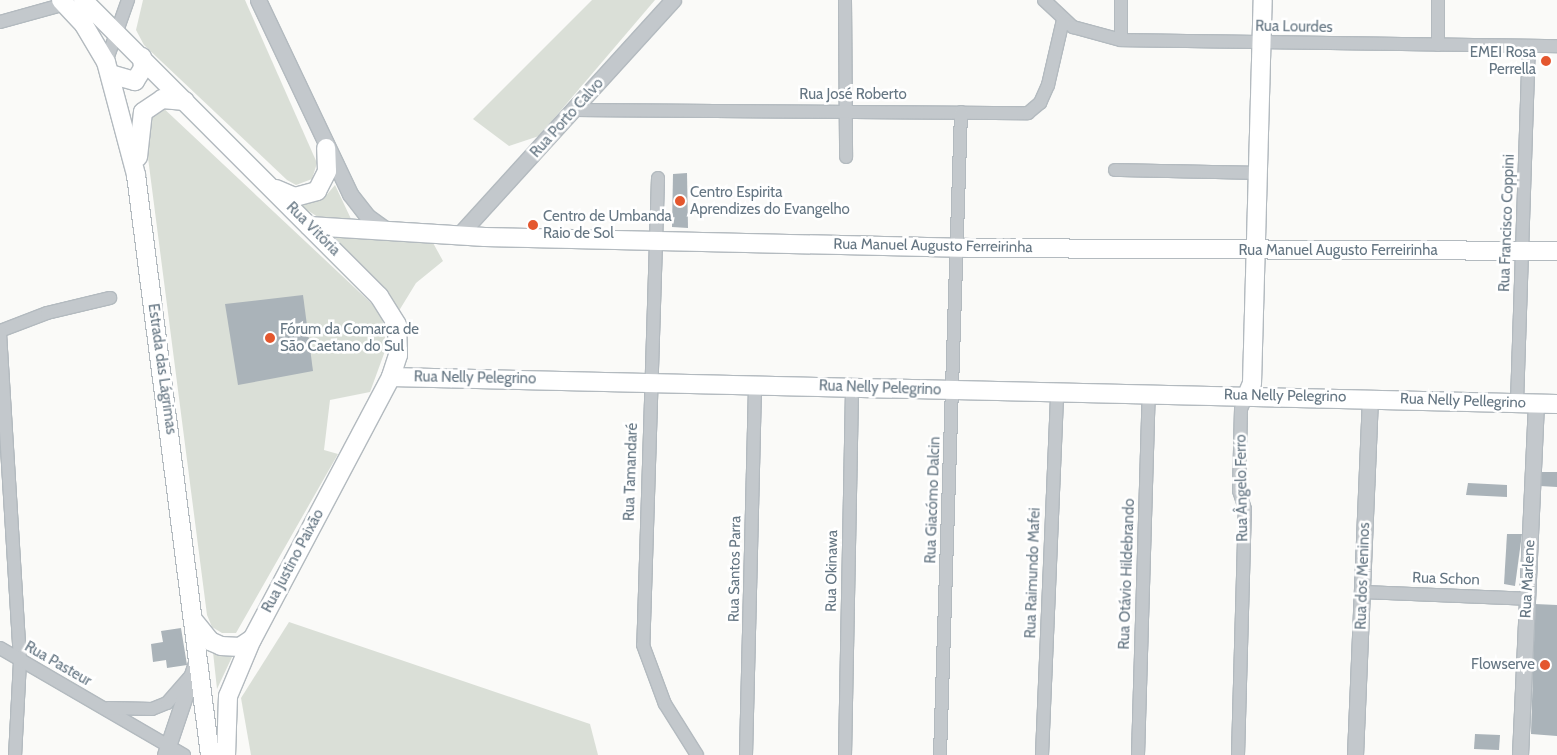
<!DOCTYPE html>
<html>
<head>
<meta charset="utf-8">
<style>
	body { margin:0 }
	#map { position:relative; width:1557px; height:755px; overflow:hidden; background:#fafaf8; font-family:Cabin,sans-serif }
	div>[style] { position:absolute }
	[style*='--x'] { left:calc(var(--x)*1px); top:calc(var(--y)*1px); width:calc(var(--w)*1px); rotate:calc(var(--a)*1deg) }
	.green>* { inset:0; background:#dadfd7 }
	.building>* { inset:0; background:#aab3b9 }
	.roads { filter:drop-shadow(1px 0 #b3babf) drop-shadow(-1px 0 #b3babf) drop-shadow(0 1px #b3babf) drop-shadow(0 -1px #b3babf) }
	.minor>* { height:12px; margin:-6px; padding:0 6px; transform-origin:6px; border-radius:6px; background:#c3c8cc }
	.tertiary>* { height:15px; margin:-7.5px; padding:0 7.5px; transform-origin:7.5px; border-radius:7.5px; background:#c3c8cc }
	.secondary>* { height:18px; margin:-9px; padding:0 9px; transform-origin:9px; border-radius:9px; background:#fff }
	.dots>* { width:14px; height:14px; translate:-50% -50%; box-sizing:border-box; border:2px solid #fff; border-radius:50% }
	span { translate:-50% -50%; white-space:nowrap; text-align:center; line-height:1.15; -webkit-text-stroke:5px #fff; paint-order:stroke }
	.street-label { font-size:15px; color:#657683 }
	.poi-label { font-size:15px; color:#657683 }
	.right { translate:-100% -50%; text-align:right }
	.left { translate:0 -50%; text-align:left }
</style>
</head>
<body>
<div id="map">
	<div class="green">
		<div style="clip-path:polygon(143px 0,245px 0,317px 163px,312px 179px,296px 185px,287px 180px,144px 45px,136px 30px)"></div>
		<div style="clip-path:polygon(592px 0,655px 0,539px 136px,509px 146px,473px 119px)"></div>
		<div style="clip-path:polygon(159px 104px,371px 303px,382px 316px,385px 335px,385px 351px,370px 392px,330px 400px,324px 450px,338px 454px,236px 633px,222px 633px,212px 627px,207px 615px,143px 119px)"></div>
		<div style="clip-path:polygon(335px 185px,352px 221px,321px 219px,301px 206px,324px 198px)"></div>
		<div style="clip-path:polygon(329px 235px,432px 241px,443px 261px,416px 283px,397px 314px,375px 279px)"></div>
		<div style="clip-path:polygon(289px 622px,590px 724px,598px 755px,251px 755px,241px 698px)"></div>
		<div style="clip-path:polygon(213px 652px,232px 657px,217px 689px)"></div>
	</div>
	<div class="building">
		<div style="clip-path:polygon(687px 173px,688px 228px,672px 227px,673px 174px)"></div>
		<div style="clip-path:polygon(303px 295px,313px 371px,238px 385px,225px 304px)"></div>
		<div style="clip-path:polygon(1540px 472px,1557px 472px,1557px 487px,1540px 486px)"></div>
		<div style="clip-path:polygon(1468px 483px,1507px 485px,1507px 497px,1466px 495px)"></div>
		<div style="clip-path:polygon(1507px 534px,1522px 534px,1515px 586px,1504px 584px)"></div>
		<div style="clip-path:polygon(1535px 604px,1557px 605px,1557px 736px,1531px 734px)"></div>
		<div style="clip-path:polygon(181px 628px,187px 665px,167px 668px,166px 660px,153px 662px,151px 644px,163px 642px,161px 631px)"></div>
		<div style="clip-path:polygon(1475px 734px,1500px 735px,1499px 750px,1474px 749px)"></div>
	</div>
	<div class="roads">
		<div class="minor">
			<div style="--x:845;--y:0;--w:157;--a:89.6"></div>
			<div style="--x:1044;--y:0;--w:40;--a:43"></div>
			<div style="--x:1073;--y:27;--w:50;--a:15.2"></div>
			<div style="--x:1121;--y:40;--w:436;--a:0.8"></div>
			<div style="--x:0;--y:22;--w:67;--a:-15.5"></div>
			<div style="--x:1121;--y:40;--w:40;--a:-90"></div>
			<div style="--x:1438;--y:45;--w:45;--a:-90"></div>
			<div style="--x:106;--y:62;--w:66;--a:-70.5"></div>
			<div style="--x:576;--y:110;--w:452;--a:0.4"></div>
			<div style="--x:1028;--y:113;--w:16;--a:-40"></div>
			<div style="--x:1040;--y:103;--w:20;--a:-66"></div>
			<div style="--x:1048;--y:85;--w:67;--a:-77"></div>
			<div style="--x:1115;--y:170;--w:142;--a:1.2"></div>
			<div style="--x:658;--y:178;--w:467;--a:91.8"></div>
			<div style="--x:643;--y:645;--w:63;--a:69.6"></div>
			<div style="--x:665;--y:704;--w:60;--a:57.9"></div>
			<div style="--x:0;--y:331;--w:50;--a:-21"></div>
			<div style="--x:47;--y:313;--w:65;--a:-13.4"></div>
			<div style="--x:0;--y:333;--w:329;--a:86.5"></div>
			<div style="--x:20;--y:661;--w:94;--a:93"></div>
			<div style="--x:1517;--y:402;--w:356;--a:-88.1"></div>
			<div style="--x:1363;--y:592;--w:164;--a:2.4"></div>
			<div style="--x:0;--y:648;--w:213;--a:30.2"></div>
			<div style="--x:108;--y:708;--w:44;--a:1.3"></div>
			<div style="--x:152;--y:709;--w:16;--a:-22"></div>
			<div style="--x:167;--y:703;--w:35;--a:-49"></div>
			<div style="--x:746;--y:755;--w:370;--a:-88.6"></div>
			<div style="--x:845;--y:755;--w:368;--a:-88.9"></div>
			<div style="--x:940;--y:755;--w:643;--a:-88.13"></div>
			<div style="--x:1042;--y:755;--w:362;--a:-87.6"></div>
			<div style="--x:1138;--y:755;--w:361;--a:-88.3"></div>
			<div style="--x:1238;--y:755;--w:246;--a:-88.4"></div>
			<div style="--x:1245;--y:509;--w:19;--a:-108"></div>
			<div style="--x:1239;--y:491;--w:82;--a:-88.6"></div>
			<div style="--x:1241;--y:409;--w:15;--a:-67"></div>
		</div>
		<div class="tertiary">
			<div style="--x:258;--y:0;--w:215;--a:64.6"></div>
			<div style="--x:350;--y:194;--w:28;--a:52"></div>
			<div style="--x:367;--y:216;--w:27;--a:36"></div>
			<div style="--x:459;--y:235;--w:318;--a:-47.7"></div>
			<div style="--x:165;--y:755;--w:100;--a:-71.4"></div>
			<div style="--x:1355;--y:755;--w:357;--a:-87.6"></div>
			<div style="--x:1520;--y:755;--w:352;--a:-87.4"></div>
		</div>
		<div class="secondary">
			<div style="--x:61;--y:0;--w:34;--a:47"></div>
			<div style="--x:84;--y:25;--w:43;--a:59.3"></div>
			<div style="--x:106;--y:62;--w:117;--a:75.1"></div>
			<div style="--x:136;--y:175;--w:585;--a:82.73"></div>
			<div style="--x:83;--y:0;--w:419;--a:45"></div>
			<div style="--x:379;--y:296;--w:34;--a:58"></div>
			<div style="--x:397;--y:325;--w:30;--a:88"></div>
			<div style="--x:398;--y:355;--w:23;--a:108"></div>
			<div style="--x:391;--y:377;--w:297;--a:117.9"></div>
			<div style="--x:252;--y:639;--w:62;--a:112.8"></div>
			<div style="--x:228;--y:696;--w:59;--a:91.9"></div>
			<div style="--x:110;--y:74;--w:26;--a:16"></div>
			<div style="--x:135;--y:81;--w:15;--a:-58"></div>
			<div style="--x:143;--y:68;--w:11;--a:-95"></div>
			<div style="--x:138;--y:157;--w:45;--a:-83.7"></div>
			<div style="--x:143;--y:112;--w:23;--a:-34"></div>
			<div style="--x:162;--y:99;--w:23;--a:5"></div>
			<div style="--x:276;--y:189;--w:21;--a:23"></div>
			<div style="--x:295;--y:197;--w:23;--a:-15"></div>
			<div style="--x:317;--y:191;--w:22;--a:-63"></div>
			<div style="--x:327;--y:171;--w:23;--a:-92"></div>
			<div style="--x:309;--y:226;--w:176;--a:3.6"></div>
			<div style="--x:485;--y:237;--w:485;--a:1.3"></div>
			<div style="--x:970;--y:248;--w:587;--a:0.29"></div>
			<div style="--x:391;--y:377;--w:1166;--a:1.33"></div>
			<div style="--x:1247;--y:395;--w:13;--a:-67"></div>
			<div style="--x:1252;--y:383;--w:383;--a:-88.4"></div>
			<div style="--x:194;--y:621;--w:26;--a:51"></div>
			<div style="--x:210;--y:641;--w:12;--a:24"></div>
			<div style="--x:221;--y:646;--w:19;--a:3"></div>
			<div style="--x:240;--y:647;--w:14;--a:-34"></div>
		</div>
	</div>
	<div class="dots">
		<div style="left:1546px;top:61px;background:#e4572e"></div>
		<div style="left:680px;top:201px;background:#e4572e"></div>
		<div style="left:533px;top:225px;background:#e4572e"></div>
		<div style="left:270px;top:338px;background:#e4572e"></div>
		<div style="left:1545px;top:665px;background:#e4572e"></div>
	</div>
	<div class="street-label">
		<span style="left:1294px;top:27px;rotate:1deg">Rua Lourdes</span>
		<span style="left:853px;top:95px">Rua José Roberto</span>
		<span style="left:567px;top:118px;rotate:-48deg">Rua Porto Calvo</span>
		<span style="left:1507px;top:223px;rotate:-88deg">Rua Francisco Coppini</span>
		<span style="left:313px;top:229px;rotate:45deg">Rua Vitória</span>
		<span style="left:933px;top:246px;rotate:1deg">Rua Manuel Augusto Ferreirinha</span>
		<span style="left:1338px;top:251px">Rua Manuel Augusto Ferreirinha</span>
		<span style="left:162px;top:369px;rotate:82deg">Estrada das Lágrimas</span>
		<span style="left:475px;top:378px;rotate:1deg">Rua Nelly Pelegrino</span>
		<span style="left:880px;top:388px;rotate:2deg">Rua Nelly Pelegrino</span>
		<span style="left:1285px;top:396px;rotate:1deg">Rua Nelly Pelegrino</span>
		<span style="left:1463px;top:401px;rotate:2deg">Rua Nelly Pellegrino</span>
		<span style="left:631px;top:472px;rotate:-88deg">Rua Tamandaré</span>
		<span style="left:1242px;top:488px;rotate:-91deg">Rua Ângelo Ferro</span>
		<span style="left:933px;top:500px;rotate:-88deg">Rua Giacómo Dalcin</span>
		<span style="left:293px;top:561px;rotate:-62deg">Rua Justino Paixão</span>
		<span style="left:735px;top:569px;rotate:-89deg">Rua Santos Parra</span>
		<span style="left:832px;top:571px;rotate:-89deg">Rua Okinawa</span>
		<span style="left:1033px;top:573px;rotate:-88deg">Rua Raimundo Mafei</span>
		<span style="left:1127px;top:574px;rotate:-88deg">Rua Otávio Hildebrando</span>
		<span style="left:1363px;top:576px;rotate:-88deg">Rua dos Meninos</span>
		<span style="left:1446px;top:579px;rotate:2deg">Rua Schon</span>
		<span style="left:1528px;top:579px;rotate:-87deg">Rua Marlene</span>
		<span style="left:58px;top:664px;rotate:30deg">Rua Pasteur</span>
	</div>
	<div class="poi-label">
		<span class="right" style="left:1536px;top:61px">EMEI Rosa<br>Perrella</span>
		<span class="left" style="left:690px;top:201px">Centro Espirita<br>Aprendizes do Evangelho</span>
		<span class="left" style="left:543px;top:225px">Centro de Umbanda<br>Raio de Sol</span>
		<span class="left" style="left:280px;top:338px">Fórum da Comarca de<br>São Caetano do Sul</span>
		<span class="right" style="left:1535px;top:665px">Flowserve</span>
	</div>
</div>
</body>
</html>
